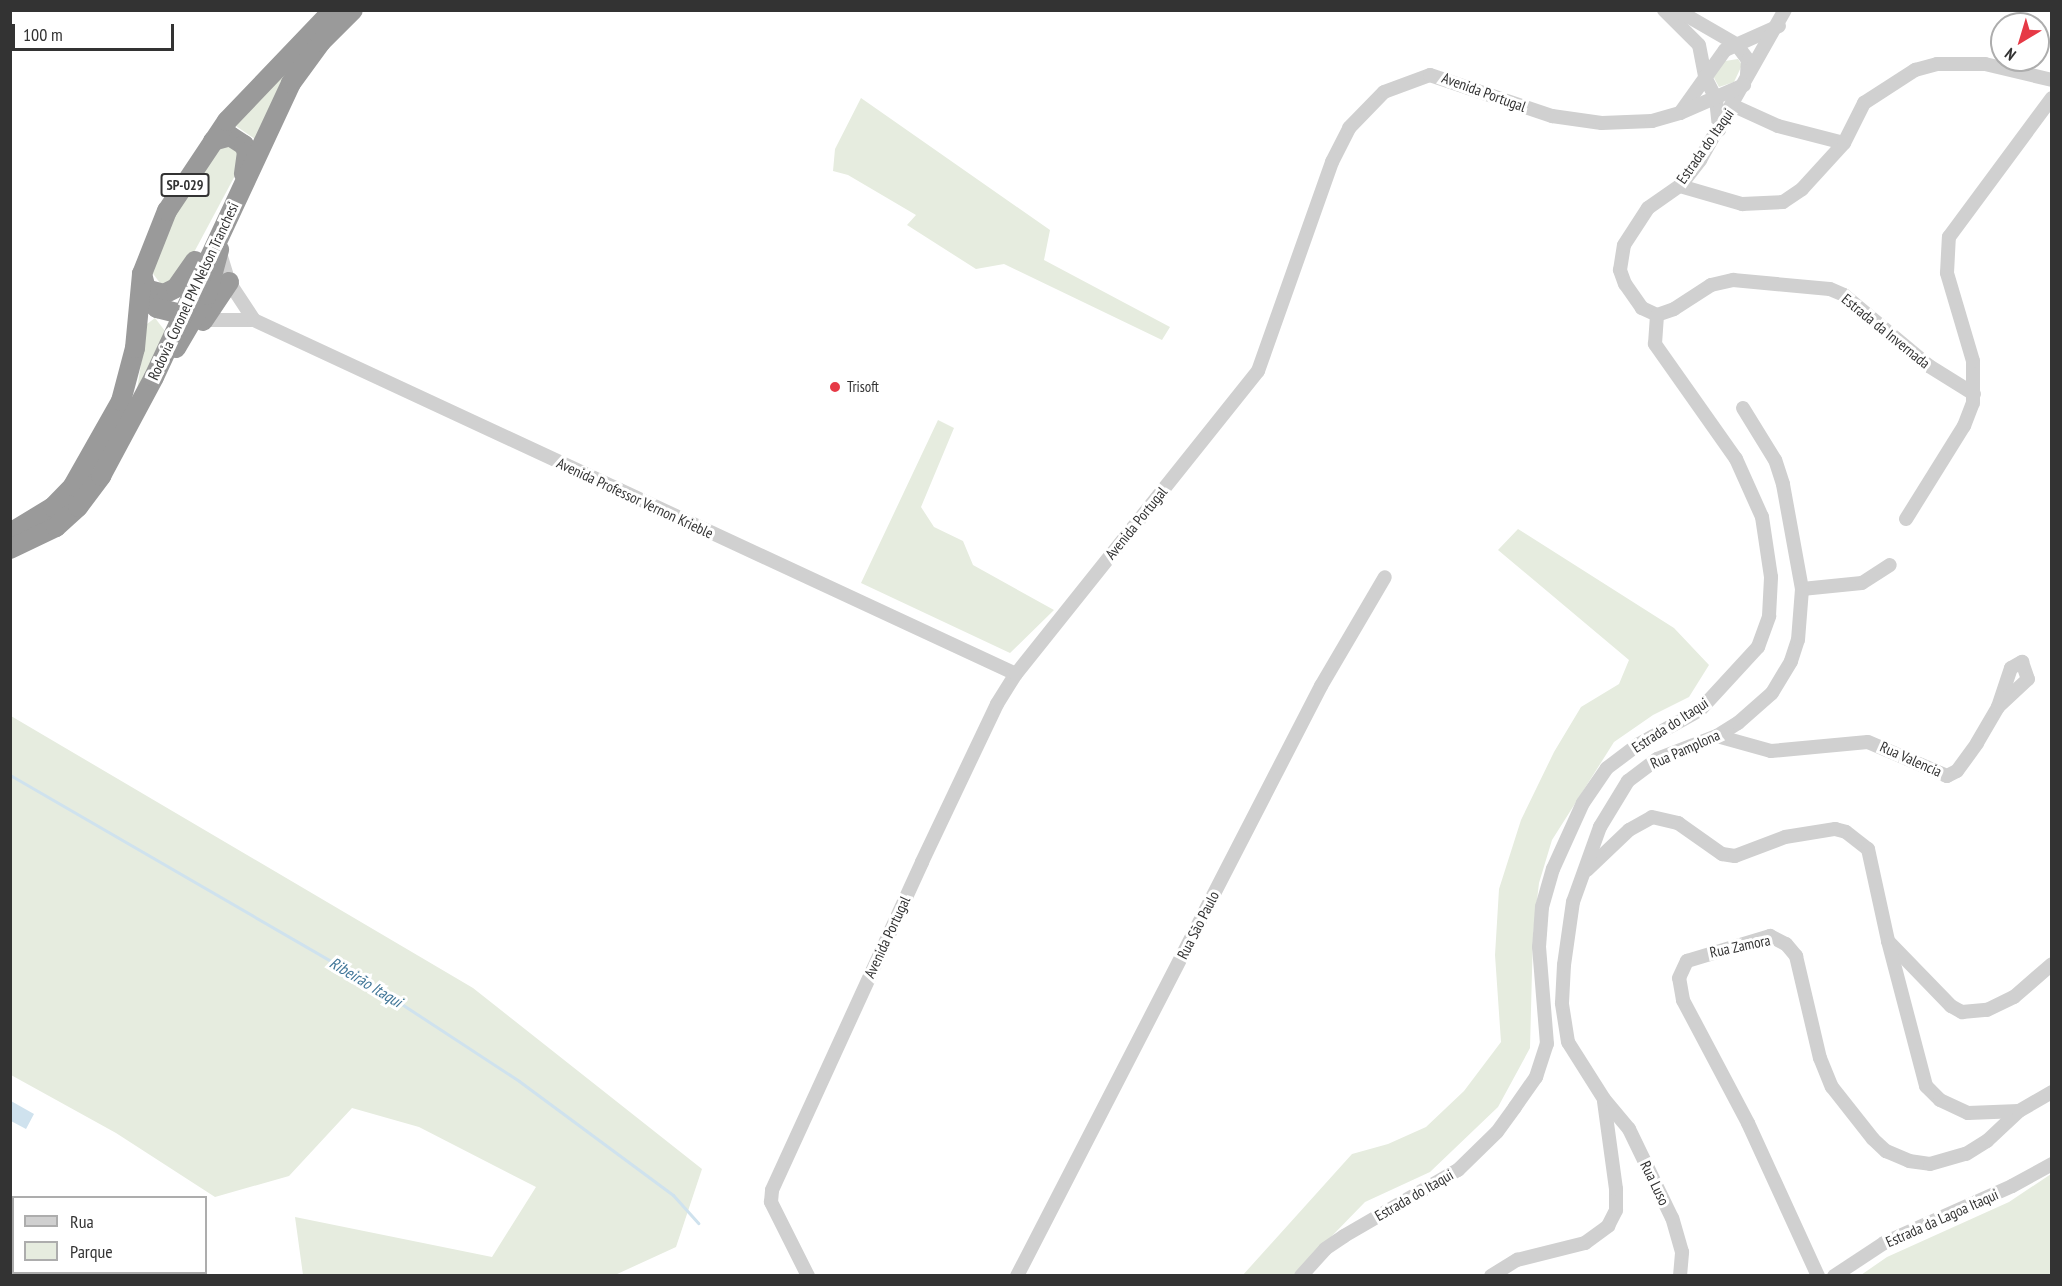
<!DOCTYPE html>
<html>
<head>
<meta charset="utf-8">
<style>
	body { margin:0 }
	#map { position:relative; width:2062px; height:1286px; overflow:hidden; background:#fff; font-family:"PT Sans Narrow",sans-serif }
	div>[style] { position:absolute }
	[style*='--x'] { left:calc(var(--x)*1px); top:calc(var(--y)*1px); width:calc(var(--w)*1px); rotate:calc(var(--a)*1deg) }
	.green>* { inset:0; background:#e6ecdf }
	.water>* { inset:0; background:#cfe2ee }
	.stream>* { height:3px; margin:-1.5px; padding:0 1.5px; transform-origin:1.5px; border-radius:1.5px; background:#cfe2ee }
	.minor>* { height:14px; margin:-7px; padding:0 7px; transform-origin:7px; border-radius:7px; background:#d0d0d0 }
	.highway>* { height:20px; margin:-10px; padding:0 10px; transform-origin:10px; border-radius:10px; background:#9a9a9a }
	.dots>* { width:16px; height:16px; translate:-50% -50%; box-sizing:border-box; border:3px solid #fff; border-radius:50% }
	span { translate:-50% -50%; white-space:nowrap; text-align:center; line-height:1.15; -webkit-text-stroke:6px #fff; paint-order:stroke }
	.shield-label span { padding:2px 4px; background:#fff; border:2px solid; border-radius:4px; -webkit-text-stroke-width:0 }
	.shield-label { font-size:14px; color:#333; font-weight:700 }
	.street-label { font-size:15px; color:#333 }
	.poi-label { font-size:15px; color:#333 }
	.left { translate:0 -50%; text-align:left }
	.water-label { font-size:16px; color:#3f7597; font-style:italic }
	.frame { position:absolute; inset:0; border:12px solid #333; pointer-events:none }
	.legend { position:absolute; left:12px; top:1196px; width:195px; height:78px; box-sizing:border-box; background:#fff; border:2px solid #adadad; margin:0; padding:8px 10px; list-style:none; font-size:18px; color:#333 }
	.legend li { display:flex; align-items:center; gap:12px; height:30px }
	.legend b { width:30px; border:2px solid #adadad }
	.north { position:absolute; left:1990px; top:12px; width:60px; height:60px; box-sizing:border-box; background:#fff; border:2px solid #adadad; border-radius:50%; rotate:218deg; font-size:16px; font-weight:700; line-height:24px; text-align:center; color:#333 }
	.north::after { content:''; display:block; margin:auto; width:21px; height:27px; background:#e63946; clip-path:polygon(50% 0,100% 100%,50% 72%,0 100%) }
	.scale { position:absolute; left:12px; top:24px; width:162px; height:27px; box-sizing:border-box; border:3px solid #333; border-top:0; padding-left:8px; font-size:18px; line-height:21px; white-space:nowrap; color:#333; -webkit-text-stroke:4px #fff; paint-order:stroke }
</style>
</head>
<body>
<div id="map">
	<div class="green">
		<div style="clip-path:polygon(295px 55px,258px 141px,233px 124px)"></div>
		<div style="clip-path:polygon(1738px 59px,1742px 65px,1734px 82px,1719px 87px,1713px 76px,1725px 61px)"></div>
		<div style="clip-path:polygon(861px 98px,1050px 230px,1044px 260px,1170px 327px,1162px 340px,1004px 264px,976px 269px,907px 225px,916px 215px,848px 175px,833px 171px,835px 149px)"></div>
		<div style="clip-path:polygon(222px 146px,237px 147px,238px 170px,191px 258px,167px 283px,160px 283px,151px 271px,174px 216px)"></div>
		<div style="clip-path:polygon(155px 318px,165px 331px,136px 397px,147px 324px)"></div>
		<div style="clip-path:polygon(938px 420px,954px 428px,921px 507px,934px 527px,963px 541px,973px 565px,1054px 610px,1010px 653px,861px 583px)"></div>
		<div style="clip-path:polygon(1518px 529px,1674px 628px,1709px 665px,1689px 697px,1653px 715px,1614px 742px,1552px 840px,1539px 883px,1533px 934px,1530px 1048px,1498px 1107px,1430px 1172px,1365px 1202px,1294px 1275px,1242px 1276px,1352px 1154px,1388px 1144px,1426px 1127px,1464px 1091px,1501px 1042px,1495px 955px,1499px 889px,1521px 820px,1554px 752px,1581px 707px,1619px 684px,1629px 660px,1498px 550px)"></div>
		<div style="clip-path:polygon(11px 716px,473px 988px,702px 1169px,676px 1247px,615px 1275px,303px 1275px,295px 1217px,492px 1257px,536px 1187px,419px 1127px,352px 1108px,289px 1176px,215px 1197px,116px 1133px,11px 1075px)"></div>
		<div style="clip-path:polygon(2051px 1174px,2051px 1275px,1861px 1275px,1887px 1257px,2009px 1202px)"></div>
	</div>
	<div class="water">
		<div style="clip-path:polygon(11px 1101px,34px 1114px,26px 1129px,11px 1121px)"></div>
	</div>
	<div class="stream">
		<div style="--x:10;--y:775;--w:421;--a:30.1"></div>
		<div style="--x:374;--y:986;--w:173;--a:33.2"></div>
		<div style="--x:519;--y:1081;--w:192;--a:36.5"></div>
		<div style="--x:673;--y:1195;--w:38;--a:48"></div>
	</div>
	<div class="minor">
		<div style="--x:1664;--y:10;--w:49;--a:45"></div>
		<div style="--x:1699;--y:45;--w:33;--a:79"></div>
		<div style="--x:1705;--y:77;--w:25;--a:63"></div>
		<div style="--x:1716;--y:99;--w:31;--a:84"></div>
		<div style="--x:1677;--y:10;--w:68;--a:30"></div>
		<div style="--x:1736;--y:44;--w:20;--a:53"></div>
		<div style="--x:1748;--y:60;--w:16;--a:94"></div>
		<div style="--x:1734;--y:106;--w:48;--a:24.4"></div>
		<div style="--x:1778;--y:126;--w:68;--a:14.4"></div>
		<div style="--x:1680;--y:113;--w:77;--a:-54.5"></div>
		<div style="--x:1725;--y:50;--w:59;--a:-24"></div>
		<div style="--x:1680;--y:186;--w:65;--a:16.2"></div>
		<div style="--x:1742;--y:204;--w:41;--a:-2.8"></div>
		<div style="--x:1783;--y:202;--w:23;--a:-34"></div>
		<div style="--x:1802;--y:189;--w:62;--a:-47.6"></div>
		<div style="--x:1844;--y:143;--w:45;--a:-63.4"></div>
		<div style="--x:1864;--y:103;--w:61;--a:-32.9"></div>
		<div style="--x:1915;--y:70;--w:23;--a:-15"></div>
		<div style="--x:1937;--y:64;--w:48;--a:0"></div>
		<div style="--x:1985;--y:64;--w:69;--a:13.4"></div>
		<div style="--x:219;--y:250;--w:34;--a:73"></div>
		<div style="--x:229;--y:282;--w:45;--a:56.7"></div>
		<div style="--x:1657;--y:315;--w:17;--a:-155"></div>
		<div style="--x:1642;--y:308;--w:29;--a:-125"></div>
		<div style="--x:1625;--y:284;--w:15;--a:-110"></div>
		<div style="--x:1620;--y:270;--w:25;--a:-81"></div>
		<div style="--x:1624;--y:245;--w:44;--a:-57"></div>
		<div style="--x:1648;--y:208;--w:39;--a:-35"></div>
		<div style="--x:1680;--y:186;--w:33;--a:-52"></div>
		<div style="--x:1700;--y:160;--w:172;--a:-60.5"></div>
		<div style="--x:1657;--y:315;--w:18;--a:-19"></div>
		<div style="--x:1674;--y:309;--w:44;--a:-33"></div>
		<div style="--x:1711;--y:285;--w:23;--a:-13"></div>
		<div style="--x:1733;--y:280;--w:97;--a:5.3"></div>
		<div style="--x:1830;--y:289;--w:15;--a:23"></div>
		<div style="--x:1844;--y:295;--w:111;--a:39.9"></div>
		<div style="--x:1929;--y:366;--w:53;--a:31.9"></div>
		<div style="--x:204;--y:320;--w:50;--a:0"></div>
		<div style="--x:254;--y:320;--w:840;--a:24.92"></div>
		<div style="--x:1906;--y:519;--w:110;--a:-58.1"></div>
		<div style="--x:1964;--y:426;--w:25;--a:-69"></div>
		<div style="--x:1973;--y:403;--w:42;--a:-90"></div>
		<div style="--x:1973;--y:361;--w:92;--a:-106.5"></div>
		<div style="--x:1947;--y:273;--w:36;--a:-87"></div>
		<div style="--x:1949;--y:237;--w:173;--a:-53.5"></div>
		<div style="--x:1802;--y:589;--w:60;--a:-5.7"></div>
		<div style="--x:1862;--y:583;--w:33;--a:-33"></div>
		<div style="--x:1717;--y:736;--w:56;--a:15.5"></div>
		<div style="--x:1771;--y:751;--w:97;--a:-5.3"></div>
		<div style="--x:1868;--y:742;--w:86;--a:23.3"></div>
		<div style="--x:1947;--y:776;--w:11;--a:-27"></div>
		<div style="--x:1957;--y:771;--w:34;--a:-54"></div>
		<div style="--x:1977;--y:743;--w:42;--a:-59.7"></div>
		<div style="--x:1998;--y:707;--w:41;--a:-71.6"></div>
		<div style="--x:2011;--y:668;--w:13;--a:-29"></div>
		<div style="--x:2022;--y:662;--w:18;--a:71"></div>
		<div style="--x:2028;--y:679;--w:41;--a:137"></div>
		<div style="--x:1587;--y:870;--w:58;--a:-43.6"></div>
		<div style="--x:1629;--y:830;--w:26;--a:-29"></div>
		<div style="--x:1652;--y:817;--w:27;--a:13"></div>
		<div style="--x:1678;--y:823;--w:54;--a:35.2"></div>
		<div style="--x:1722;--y:854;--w:13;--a:9"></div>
		<div style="--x:1735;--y:856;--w:53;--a:-20.8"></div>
		<div style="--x:1785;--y:837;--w:51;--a:-9.1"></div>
		<div style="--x:1835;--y:829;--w:11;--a:15"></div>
		<div style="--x:1846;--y:832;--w:28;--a:38"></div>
		<div style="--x:1868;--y:849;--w:94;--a:77.7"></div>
		<div style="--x:1888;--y:941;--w:91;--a:45.9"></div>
		<div style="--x:1951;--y:1006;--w:13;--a:29"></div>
		<div style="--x:1962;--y:1012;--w:25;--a:-5"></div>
		<div style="--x:1987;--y:1010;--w:30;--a:-26"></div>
		<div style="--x:2014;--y:997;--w:50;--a:-41"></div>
		<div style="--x:1888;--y:941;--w:150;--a:75.3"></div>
		<div style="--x:1926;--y:1086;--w:20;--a:45"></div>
		<div style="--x:1940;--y:1100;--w:31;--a:25"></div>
		<div style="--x:1968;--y:1113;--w:51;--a:-2.2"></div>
		<div style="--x:808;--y:1276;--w:83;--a:-116.6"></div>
		<div style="--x:771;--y:1202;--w:12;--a:-85"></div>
		<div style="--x:772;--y:1190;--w:361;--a:-65.4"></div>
		<div style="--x:922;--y:862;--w:175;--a:-64.6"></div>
		<div style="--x:997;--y:704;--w:36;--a:-58"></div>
		<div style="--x:1016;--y:674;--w:388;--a:-51.4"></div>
		<div style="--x:1258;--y:371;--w:222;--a:-70.5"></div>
		<div style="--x:1332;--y:162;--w:38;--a:-63"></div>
		<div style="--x:1349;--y:128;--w:50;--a:-45.8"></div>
		<div style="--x:1384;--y:92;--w:49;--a:-20.3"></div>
		<div style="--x:1430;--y:75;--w:129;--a:18.6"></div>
		<div style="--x:1552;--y:116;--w:50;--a:8"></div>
		<div style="--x:1602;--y:123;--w:50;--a:-2.3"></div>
		<div style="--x:1652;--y:121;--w:29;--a:-16"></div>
		<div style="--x:1680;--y:113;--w:70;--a:-23.6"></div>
		<div style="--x:1017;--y:1276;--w:664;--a:-62.74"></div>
		<div style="--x:1321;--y:686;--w:126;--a:-59.6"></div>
		<div style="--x:1301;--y:1276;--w:36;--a:-48"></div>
		<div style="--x:1325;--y:1249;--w:23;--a:-34"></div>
		<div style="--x:1344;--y:1236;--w:132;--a:-30.1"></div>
		<div style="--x:1458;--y:1170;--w:54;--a:-44.3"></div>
		<div style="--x:1497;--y:1132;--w:31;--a:-54"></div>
		<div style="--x:1515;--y:1107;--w:37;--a:-55"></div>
		<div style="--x:1536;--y:1077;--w:35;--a:-72"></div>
		<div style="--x:1547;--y:1044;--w:97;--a:-94.7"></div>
		<div style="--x:1539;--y:947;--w:40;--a:-85.7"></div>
		<div style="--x:1542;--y:907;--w:40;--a:-74"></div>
		<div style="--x:1553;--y:869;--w:72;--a:-65.6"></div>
		<div style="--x:1583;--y:803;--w:42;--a:-55.6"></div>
		<div style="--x:1607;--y:768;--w:40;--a:-37"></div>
		<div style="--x:1639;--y:744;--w:70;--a:-29.1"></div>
		<div style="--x:1700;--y:710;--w:86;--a:-47.4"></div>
		<div style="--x:1758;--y:647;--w:33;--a:-70"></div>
		<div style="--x:1769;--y:616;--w:39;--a:-87"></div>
		<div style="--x:1771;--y:577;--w:61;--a:-98.5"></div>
		<div style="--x:1762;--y:517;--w:64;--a:-114.1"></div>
		<div style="--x:1736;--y:459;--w:141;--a:-125.2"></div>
		<div style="--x:1655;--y:344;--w:29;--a:-86"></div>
		<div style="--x:1491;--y:1276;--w:31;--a:-32"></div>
		<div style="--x:1517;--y:1260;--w:70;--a:-14"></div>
		<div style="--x:1585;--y:1243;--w:29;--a:-36"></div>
		<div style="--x:1608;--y:1226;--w:18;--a:-63"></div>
		<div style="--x:1616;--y:1210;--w:21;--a:-90"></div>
		<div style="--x:1616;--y:1189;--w:89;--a:-97.8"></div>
		<div style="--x:1680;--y:1276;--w:24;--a:-85"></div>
		<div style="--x:1682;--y:1252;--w:35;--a:-106"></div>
		<div style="--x:1672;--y:1218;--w:99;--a:-115.8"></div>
		<div style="--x:1629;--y:1129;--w:39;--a:-130"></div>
		<div style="--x:1604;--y:1099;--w:67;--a:-122.3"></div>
		<div style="--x:1568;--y:1042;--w:39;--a:-99"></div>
		<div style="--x:1562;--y:1003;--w:38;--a:-87"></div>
		<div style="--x:1564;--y:965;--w:64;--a:-81.9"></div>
		<div style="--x:1573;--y:902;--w:80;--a:-70.2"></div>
		<div style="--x:1600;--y:827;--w:54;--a:-58.7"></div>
		<div style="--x:1628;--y:781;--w:36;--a:-37"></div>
		<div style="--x:1657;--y:759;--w:64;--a:-21"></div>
		<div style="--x:1717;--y:736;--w:25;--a:-32"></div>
		<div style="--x:1738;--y:723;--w:45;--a:-41.4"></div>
		<div style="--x:1772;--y:693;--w:37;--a:-59"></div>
		<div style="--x:1791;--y:661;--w:22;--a:-72"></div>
		<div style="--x:1798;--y:640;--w:51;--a:-85.5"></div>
		<div style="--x:1802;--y:589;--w:107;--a:-100.3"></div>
		<div style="--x:1783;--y:484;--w:25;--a:-108"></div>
		<div style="--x:1775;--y:460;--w:61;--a:-121.6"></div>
		<div style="--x:1818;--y:1276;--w:168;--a:-114.6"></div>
		<div style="--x:1748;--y:1123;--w:139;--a:-117.9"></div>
		<div style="--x:1683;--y:1000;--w:22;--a:-100"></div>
		<div style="--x:1679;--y:978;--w:19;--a:-65"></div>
		<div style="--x:1687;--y:961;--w:87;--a:-16.8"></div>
		<div style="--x:1770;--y:936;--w:18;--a:27"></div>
		<div style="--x:1786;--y:944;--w:16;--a:50"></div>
		<div style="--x:1796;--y:956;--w:105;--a:76.8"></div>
		<div style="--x:1820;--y:1058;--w:31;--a:68"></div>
		<div style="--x:1832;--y:1087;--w:66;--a:51.7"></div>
		<div style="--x:1873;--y:1139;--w:18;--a:43"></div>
		<div style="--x:1886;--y:1151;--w:25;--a:23"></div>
		<div style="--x:1909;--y:1161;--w:21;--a:8"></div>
		<div style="--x:1930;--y:1164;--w:37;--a:-16"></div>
		<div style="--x:1966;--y:1154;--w:25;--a:-32"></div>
		<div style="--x:1987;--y:1141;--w:44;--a:-43.2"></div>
		<div style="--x:2019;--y:1111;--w:38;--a:-30"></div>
		<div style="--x:1834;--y:1276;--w:60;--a:-33.4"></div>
		<div style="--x:1884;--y:1243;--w:140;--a:-24"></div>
		<div style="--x:2012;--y:1186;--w:46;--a:-28.8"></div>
	</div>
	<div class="highway">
		<div style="--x:213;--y:141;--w:18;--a:-16"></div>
		<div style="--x:230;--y:136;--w:17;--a:33"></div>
		<div style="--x:244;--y:145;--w:8;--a:67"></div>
		<div style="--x:247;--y:152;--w:22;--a:98"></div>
		<div style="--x:142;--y:274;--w:16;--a:75"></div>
		<div style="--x:146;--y:289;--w:19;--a:16"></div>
		<div style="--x:164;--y:294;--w:13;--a:-27"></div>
		<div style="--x:176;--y:288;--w:33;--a:-55"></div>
		<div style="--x:146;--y:289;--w:12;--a:76"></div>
		<div style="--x:149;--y:301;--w:11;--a:41"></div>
		<div style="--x:157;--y:308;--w:36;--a:14"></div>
		<div style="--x:203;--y:321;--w:47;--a:-56.3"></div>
		<div style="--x:176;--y:348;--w:61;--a:-59.7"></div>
		<div style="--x:207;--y:295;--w:47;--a:-75.1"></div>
		<div style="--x:10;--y:533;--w:50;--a:-31.2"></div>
		<div style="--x:53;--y:507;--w:29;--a:-46"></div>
		<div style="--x:73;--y:486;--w:98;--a:-60.5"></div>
		<div style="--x:121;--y:401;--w:55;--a:-75.2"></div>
		<div style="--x:135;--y:348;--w:74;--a:-84.6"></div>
		<div style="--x:142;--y:274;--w:68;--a:-68.4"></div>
		<div style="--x:167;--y:211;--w:108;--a:-56.3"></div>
		<div style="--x:227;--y:121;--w:153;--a:-46.3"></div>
		<div style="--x:10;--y:549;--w:51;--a:-25.6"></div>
		<div style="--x:56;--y:527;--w:30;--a:-42"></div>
		<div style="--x:78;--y:507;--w:39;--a:-53"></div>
		<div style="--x:101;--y:476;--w:112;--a:-61.8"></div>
		<div style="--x:154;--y:377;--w:324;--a:-65"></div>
		<div style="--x:291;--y:83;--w:51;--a:-53.8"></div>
		<div style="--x:321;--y:42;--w:45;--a:-45"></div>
	</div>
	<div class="dots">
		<div style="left:835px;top:387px;background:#e63946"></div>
	</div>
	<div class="shield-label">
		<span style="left:185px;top:185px">SP-029</span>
	</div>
	<div class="street-label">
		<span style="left:1484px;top:92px;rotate:20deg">Avenida Portugal</span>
		<span style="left:1705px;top:146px;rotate:-55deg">Estrada do Itaqui</span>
		<span style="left:193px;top:291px;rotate:-65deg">Rodovia Coronel PM Nelson Tranchesi</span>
		<span style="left:1886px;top:331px;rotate:39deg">Estrada da Invernada</span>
		<span style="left:635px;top:498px;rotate:25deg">Avenida Professor Vernon Krieble</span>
		<span style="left:1136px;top:523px;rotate:-51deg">Avenida Portugal</span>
		<span style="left:1670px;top:725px;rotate:-33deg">Estrada do Itaqui</span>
		<span style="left:1685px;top:749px;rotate:-24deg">Rua Pamplona</span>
		<span style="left:1911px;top:759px;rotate:24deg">Rua Valencia</span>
		<span style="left:1198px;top:925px;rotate:-63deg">Rua São Paulo</span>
		<span style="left:887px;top:937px;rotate:-65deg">Avenida Portugal</span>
		<span style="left:1740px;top:946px;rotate:-12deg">Rua Zamora</span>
		<span style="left:1655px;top:1183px;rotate:64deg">Rua Luso</span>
		<span style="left:1414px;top:1195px;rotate:-30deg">Estrada do Itaqui</span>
		<span style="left:1942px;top:1218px;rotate:-24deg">Estrada da Lagoa Itaqui</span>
	</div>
	<div class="poi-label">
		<span class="left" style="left:847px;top:387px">Trisoft</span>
	</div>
	<div class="water-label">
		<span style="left:366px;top:982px;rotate:31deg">Ribeirão Itaqui</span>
	</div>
	<div class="frame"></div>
	<ul class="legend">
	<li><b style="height:8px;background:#d0d0d0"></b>Rua</li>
	<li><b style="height:16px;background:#e6ecdf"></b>Parque</li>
	</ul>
	<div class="north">N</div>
	<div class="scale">100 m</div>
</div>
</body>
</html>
